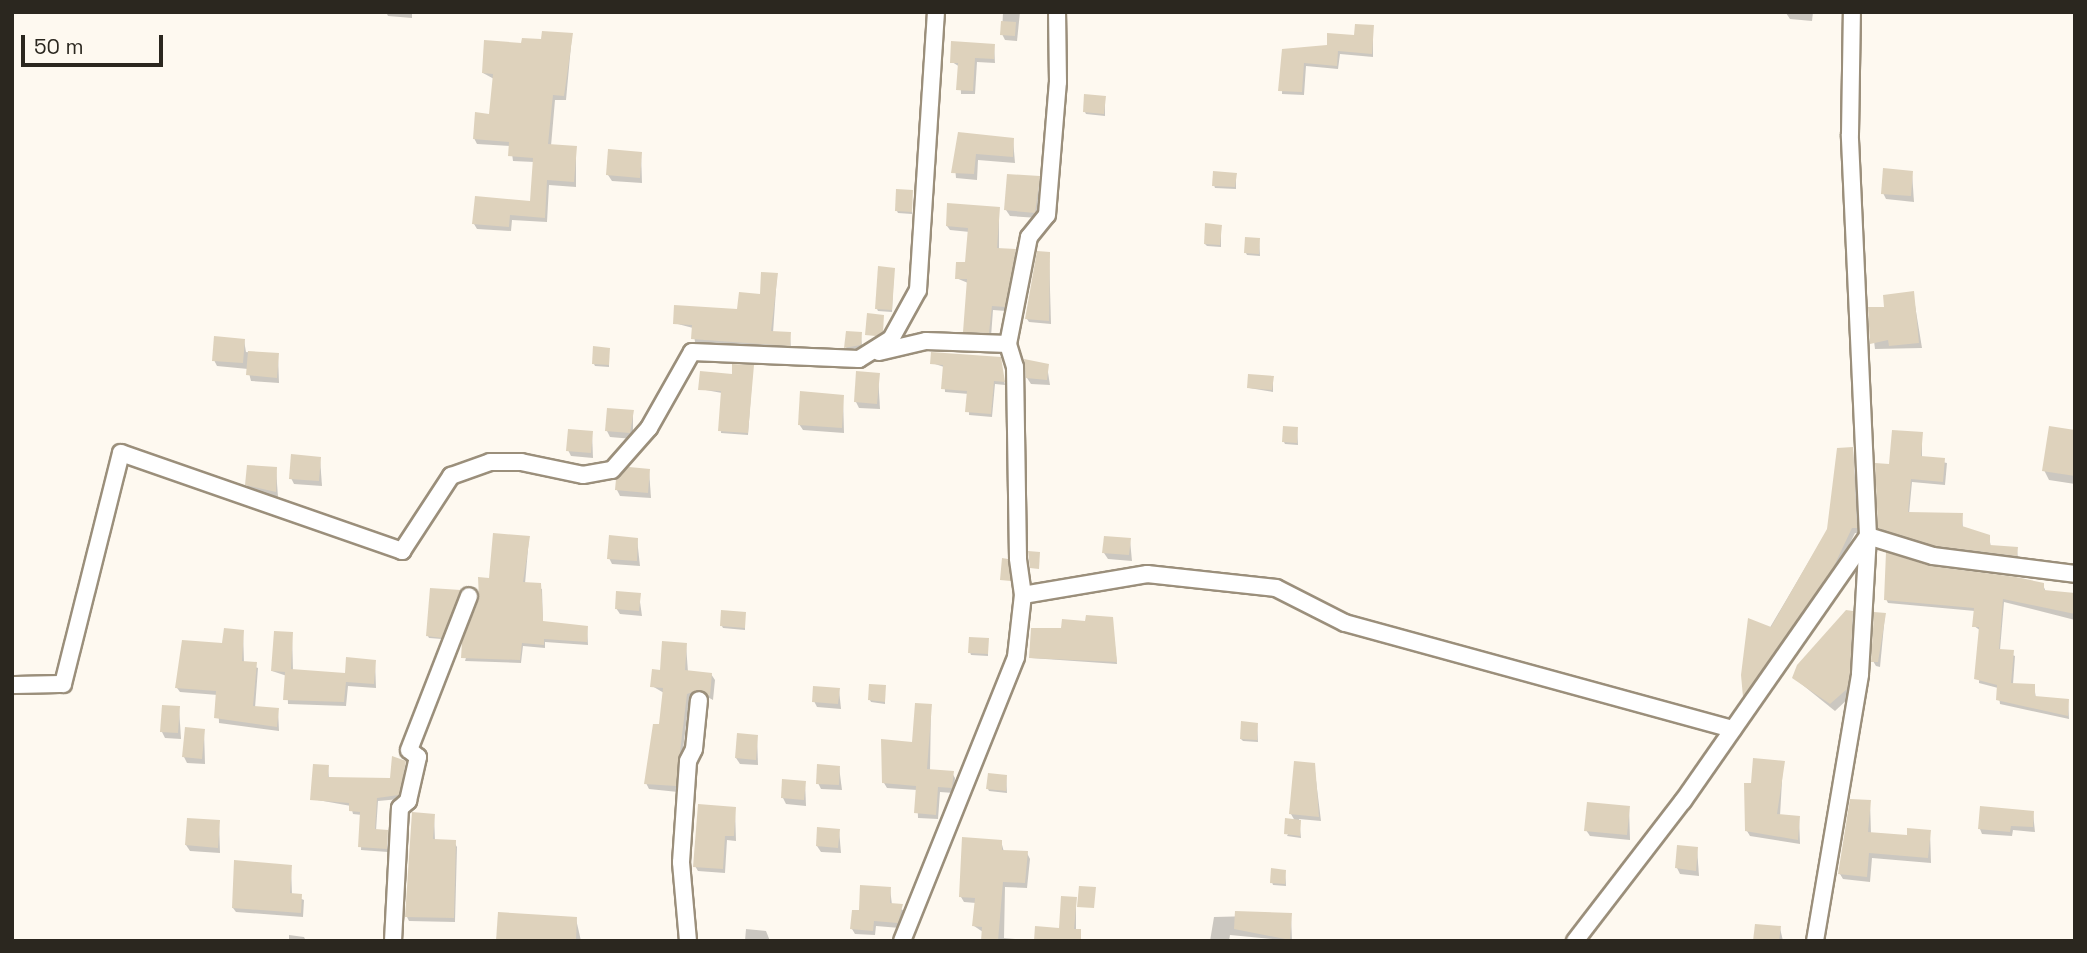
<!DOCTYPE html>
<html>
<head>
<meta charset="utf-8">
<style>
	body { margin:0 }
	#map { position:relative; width:2087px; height:953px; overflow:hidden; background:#fef9f0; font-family:"Space Grotesk",sans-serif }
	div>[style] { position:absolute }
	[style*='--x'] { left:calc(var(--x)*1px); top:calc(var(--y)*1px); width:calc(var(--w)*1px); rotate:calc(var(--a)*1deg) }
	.shadow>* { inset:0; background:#0003 }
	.building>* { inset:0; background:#ded2bc }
	.roads { filter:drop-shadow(2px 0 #9b8f7b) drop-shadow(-2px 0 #9b8f7b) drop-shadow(0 2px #9b8f7b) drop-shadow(0 -2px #9b8f7b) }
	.minor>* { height:16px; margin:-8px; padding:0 8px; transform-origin:8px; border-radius:8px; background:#fff }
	span { translate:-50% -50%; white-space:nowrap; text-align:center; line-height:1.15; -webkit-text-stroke:7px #fef9f0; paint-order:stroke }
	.frame { position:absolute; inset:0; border:14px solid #2b271f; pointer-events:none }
	.scale { position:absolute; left:21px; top:35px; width:142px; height:32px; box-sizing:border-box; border:4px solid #2b271f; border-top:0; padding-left:9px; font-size:21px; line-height:24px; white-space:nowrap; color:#2b271f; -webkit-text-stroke:5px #fef9f0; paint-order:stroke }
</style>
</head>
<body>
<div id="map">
	<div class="shadow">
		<div style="clip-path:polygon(386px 12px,412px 12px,412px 18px,388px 16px)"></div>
		<div style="clip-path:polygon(1003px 12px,1020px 12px,1017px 41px,1005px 40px,1002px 34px)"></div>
		<div style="clip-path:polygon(1813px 12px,1812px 21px,1790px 19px,1786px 13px)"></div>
		<div style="clip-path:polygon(1373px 27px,1373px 57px,1340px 54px,1338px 69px,1306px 66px,1304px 95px,1282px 94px,1283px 51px,1328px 47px)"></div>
		<div style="clip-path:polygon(572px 35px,566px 100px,555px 100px,551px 146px,576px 148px,576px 187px,549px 185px,547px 222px,512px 220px,511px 231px,477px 229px,474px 224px,531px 203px,534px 162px,513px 161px,511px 146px,477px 144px,474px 138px,491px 115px,494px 79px,483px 73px,523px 45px)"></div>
		<div style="clip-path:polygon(994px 46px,995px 63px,977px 62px,975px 94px,961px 94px,960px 67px,952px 62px)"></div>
		<div style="clip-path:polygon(1105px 98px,1105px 116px,1086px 114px,1085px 112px)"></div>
		<div style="clip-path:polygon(1013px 139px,1015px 163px,978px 160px,977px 180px,956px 178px,954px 156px)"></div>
		<div style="clip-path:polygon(641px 153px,642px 183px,612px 181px,608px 175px)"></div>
		<div style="clip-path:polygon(1912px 173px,1914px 202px,1886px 199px,1883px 193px)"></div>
		<div style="clip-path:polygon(1236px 174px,1236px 189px,1215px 188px,1214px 185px)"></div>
		<div style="clip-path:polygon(1039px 178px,1038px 218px,1010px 216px,1006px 210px)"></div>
		<div style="clip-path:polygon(912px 192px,912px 214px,898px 213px,897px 211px)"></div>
		<div style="clip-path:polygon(999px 209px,999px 250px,1017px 256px,1006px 311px,993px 310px,991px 337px,967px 336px,968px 283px,956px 278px,967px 264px,970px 232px,950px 230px,947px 226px)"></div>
		<div style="clip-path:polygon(1221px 226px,1221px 247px,1207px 246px,1205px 244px)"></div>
		<div style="clip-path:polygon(1259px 239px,1260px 256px,1247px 255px,1246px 253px)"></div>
		<div style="clip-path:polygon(1049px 254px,1051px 324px,1029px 322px,1027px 319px)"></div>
		<div style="clip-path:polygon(894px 269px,892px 312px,878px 311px,877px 309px)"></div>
		<div style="clip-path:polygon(777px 275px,773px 333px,790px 334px,791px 349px,695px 342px,693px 328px,674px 323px,739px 311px,761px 296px)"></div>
		<div style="clip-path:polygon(1913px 293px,1922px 348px,1875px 349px,1870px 309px,1886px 309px)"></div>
		<div style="clip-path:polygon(861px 334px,862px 347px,847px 350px,846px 347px)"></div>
		<div style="clip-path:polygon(244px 340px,246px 352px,278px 355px,279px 383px,251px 381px,248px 369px,217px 366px,214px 360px)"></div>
		<div style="clip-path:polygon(609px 349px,609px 367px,595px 366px,594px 364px)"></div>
		<div style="clip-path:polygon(1000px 359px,1005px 385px,995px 384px,992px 417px,969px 415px,969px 394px,945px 392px,944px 367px,932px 363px)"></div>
		<div style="clip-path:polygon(1047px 366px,1050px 385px,1031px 384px,1027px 378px)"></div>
		<div style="clip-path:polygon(753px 367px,748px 435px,721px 433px,722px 393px,700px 389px)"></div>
		<div style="clip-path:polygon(878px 374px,880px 409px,859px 408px,856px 402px)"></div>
		<div style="clip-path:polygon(1273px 377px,1273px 392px,1249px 388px)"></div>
		<div style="clip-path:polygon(843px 397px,844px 433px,803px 430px,799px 424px)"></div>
		<div style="clip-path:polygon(633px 411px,633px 439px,610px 437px,607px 431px)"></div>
		<div style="clip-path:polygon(1297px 429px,1298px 445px,1285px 444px,1284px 442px)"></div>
		<div style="clip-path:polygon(2075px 432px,2075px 484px,2049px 480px,2044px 470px)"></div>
		<div style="clip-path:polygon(592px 433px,593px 458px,571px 456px,568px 450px)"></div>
		<div style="clip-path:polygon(1922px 434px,1922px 458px,1947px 463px,1945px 485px,1912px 482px,1909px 514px,1962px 514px,1963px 529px,1989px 537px,1991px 547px,2017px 549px,2018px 559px,1938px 549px,1882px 532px,1890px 466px)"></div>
		<div style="clip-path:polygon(1853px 449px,1859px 533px,1855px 533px,1835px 573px,1747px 701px,1742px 675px,1828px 529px)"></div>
		<div style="clip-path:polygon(320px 458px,322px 486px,294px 484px,291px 478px)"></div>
		<div style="clip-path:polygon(276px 469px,278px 497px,251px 491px,247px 485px)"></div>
		<div style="clip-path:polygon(649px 470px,651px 498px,620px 496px,617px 490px)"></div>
		<div style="clip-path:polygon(529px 538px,525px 584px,542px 589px,543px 623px,587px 628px,588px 645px,545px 642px,545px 648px,523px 646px,521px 663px,465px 661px,491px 579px)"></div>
		<div style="clip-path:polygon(637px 539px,640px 566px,612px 564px,609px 558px)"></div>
		<div style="clip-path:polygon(1130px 540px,1132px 561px,1108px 559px,1104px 553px)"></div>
		<div style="clip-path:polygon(1931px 568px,2043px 585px,2046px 592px,2075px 595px,2075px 620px,2004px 602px,2000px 650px,2015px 656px,2013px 684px,2034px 686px,2036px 698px,2068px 701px,2069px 719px,2000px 704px,1998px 688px,1979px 683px,1981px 631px,1974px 626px,1975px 611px,1888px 603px,1886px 599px)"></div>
		<div style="clip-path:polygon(460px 592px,442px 639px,429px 638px,428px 636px)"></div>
		<div style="clip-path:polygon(639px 595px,642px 616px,620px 614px,616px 608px)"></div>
		<div style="clip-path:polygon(1852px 613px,1857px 621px,1850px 697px,1835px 711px,1794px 678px)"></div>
		<div style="clip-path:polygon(745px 614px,745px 630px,723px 628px,722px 626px)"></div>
		<div style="clip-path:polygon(1885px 615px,1880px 667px,1876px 666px,1873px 661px)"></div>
		<div style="clip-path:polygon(1112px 618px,1117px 664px,1031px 658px,1063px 629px)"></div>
		<div style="clip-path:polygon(243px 632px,244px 663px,258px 668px,255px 708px,278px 710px,279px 731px,219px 723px,218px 695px,180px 692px,177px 688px)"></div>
		<div style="clip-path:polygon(292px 634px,293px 671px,346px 675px,375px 661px,376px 688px,348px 686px,346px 706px,288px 704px,287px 676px,272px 671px)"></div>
		<div style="clip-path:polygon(988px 640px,988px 656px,971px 655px,970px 652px)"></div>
		<div style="clip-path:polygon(686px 645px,688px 672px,711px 674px,715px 680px,713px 700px,704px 695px,689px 700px,678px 792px,649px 789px,646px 783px,661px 726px,664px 693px,652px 686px)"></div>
		<div style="clip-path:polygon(885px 687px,885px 704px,871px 702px,870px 700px)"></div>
		<div style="clip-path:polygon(839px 690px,841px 709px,817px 707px,814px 701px)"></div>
		<div style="clip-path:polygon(931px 706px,930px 771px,952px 773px,955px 778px,954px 793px,940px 792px,938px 819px,918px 818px,917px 790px,887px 788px,884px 783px,914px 744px)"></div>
		<div style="clip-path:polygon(179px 708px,181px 739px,165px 738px,162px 732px)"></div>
		<div style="clip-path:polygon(1257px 724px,1258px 742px,1243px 741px,1241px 739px)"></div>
		<div style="clip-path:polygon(204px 731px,205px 764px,187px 763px,184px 757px)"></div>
		<div style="clip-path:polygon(757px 736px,758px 765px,740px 764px,736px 758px)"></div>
		<div style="clip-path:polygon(405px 763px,400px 799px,378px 801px,376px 831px,387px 832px,388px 852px,361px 850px,362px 815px,353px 814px,351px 806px,312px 799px,328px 767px,329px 779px,391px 780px)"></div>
		<div style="clip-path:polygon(1783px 763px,1780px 816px,1799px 818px,1800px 844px,1750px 836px,1747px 831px,1752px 785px)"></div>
		<div style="clip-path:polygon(1314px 764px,1321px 821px,1299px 819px,1301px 838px,1287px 836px,1295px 821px,1291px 814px)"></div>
		<div style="clip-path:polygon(839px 767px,842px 790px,821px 789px,818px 783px)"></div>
		<div style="clip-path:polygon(1006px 776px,1007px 793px,989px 791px,988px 789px)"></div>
		<div style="clip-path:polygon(805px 782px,806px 806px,786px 804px,783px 798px)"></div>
		<div style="clip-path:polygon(1870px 802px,1871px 834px,1908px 837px,1930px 832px,1931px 863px,1872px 858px,1870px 882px,1843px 879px,1840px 874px)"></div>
		<div style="clip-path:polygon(1629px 807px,1630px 840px,1590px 836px,1586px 830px)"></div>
		<div style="clip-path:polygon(735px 809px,736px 841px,727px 840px,725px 873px,698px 871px,695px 866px)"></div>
		<div style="clip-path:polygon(2033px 813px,2035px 832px,2013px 830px,2012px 836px,1982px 834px,1980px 829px)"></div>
		<div style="clip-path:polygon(434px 815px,435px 841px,454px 842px,457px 847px,455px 922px,409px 921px,407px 917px)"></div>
		<div style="clip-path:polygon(219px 822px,220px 853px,190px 851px,186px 845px)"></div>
		<div style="clip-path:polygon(839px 830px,841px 853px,821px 852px,817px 846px)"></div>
		<div style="clip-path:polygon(1001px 841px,1004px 852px,1027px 853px,1030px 859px,1027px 888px,1005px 887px,1004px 938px,1036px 941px,1060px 929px,1076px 899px,1076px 941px,983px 941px,983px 932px,974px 926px,976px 903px,964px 902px,961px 897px)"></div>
		<div style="clip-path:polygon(1697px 848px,1699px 876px,1680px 874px,1677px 868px)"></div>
		<div style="clip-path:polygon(291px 867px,292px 895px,304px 900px,303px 917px,236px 912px,233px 908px)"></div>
		<div style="clip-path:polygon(1285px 871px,1286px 886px,1273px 885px,1272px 882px)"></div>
		<div style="clip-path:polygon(890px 888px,892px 905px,905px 911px,900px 928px,876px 926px,875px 935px,855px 934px,852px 929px,860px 912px)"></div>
		<div style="clip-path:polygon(1291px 915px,1292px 941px,1230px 935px,1229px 941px,1210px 941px,1214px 917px)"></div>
		<div style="clip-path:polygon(576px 919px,581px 941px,499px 941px)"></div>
		<div style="clip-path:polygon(1780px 928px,1783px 941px,1755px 941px)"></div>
		<div style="clip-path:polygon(746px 929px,766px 931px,770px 941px,745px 941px)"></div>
		<div style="clip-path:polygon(289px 935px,304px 937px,306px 941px,289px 941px)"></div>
	</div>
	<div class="building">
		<div style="clip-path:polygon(1001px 21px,1016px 22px,1015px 36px,1000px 35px)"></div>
		<div style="clip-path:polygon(1355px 24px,1374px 25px,1372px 54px,1338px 51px,1337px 66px,1304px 63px,1302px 92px,1278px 91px,1282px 49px,1327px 45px,1327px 33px,1354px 35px)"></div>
		<div style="clip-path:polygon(542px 31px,573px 33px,564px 96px,553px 95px,548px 144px,577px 146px,574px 182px,547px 180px,545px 218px,510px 215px,509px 227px,472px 224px,475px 196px,530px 201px,533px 158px,508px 156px,509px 142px,473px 139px,475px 112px,489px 114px,493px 74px,482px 73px,484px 40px,521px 43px,522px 38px,541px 39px)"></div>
		<div style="clip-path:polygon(951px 41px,995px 44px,994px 59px,975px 58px,973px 91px,956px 90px,958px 63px,950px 63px)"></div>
		<div style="clip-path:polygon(1084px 94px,1106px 96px,1104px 114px,1083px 112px)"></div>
		<div style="clip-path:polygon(958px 132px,1014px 138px,1013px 157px,976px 154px,974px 174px,951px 173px)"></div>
		<div style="clip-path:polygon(608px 149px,642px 152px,640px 178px,606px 175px)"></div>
		<div style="clip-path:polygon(1883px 168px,1913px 171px,1911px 196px,1881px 194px)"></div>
		<div style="clip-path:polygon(1213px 171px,1237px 173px,1235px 187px,1212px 186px)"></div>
		<div style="clip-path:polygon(1007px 174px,1040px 176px,1035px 213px,1004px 210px)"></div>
		<div style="clip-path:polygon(896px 189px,913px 190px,912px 212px,895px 211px)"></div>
		<div style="clip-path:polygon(947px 203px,1000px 207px,997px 248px,1016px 249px,1005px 307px,992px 306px,989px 333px,963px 332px,967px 279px,955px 279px,956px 262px,965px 262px,968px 228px,946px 226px)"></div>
		<div style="clip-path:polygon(1205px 223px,1222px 225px,1220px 245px,1204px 244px)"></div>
		<div style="clip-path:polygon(1245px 237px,1260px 238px,1259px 254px,1244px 253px)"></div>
		<div style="clip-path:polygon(1037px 251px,1050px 252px,1049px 321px,1025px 319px)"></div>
		<div style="clip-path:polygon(878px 266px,895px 268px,892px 310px,875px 309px)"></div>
		<div style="clip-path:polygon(761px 272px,778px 273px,771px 331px,791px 332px,790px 346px,691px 339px,692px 325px,673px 324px,674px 305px,737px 309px,739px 292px,760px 294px)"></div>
		<div style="clip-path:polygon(1914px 291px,1919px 343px,1889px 346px,1888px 340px,1870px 344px,1868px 307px,1884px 307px,1883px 295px)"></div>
		<div style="clip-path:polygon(867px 313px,884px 315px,883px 332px,876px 336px,865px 335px)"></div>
		<div style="clip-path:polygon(846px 331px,862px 332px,861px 345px,844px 348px)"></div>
		<div style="clip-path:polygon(214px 336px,245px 339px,243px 363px,212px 361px)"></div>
		<div style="clip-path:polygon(593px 346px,610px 348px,609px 365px,592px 364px)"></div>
		<div style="clip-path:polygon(248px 351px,279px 353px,277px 378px,246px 375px)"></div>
		<div style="clip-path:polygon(931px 352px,1001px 357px,1005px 382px,994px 381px,991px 414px,965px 412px,967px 391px,941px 389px,943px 365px,930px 364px)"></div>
		<div style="clip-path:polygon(1024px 359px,1049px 364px,1047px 380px,1026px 378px)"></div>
		<div style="clip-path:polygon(732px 364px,754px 365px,748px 433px,718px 431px,721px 391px,698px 390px,700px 371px,732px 374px)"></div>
		<div style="clip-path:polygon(856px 371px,880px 373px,877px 404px,854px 402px)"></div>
		<div style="clip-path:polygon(1248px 374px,1274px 376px,1272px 390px,1247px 388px)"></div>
		<div style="clip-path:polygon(800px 391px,844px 395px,842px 428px,798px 425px)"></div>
		<div style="clip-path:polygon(607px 408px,634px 410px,630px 433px,605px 431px)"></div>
		<div style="clip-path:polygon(1283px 426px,1298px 427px,1297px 443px,1282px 442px)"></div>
		<div style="clip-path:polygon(2049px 426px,2075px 430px,2075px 476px,2042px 471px)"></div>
		<div style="clip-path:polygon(568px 429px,593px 431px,591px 453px,566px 451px)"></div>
		<div style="clip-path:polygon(1892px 430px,1923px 432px,1921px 456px,1945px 458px,1943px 482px,1911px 479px,1908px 512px,1963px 513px,1962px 526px,1990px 535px,1990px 545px,2018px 547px,2017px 556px,1935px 546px,1878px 528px,1875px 463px,1889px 464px)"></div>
		<div style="clip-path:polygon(1853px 447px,1857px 528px,1852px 528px,1833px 568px,1743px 697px,1741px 675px,1748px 618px,1771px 627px,1827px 529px,1837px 448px)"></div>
		<div style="clip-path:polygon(291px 454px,321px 457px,319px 481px,289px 479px)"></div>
		<div style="clip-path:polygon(247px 465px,277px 467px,276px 492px,245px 485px)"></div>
		<div style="clip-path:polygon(629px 467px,650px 469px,648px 493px,615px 490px,616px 479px)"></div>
		<div style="clip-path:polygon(493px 533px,530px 536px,523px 582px,541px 583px,543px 621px,588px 626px,587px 642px,544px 639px,544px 645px,522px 643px,520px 660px,461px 658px,462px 642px,479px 599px,478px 577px,489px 578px)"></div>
		<div style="clip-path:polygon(609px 535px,638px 538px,637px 561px,607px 559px)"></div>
		<div style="clip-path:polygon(1104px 536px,1131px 538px,1129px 555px,1102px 553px)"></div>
		<div style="clip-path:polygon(1028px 551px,1040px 552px,1039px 569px,1030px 568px)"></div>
		<div style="clip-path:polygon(1886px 552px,1930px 566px,2016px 577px,2044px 583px,2044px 590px,2075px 593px,2075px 614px,2003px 599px,1999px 649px,2014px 650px,2011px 683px,2035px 684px,2035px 696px,2069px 699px,2068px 716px,1996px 700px,1997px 685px,1974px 679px,1979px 627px,1972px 627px,1974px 608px,1884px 600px)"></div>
		<div style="clip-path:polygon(1002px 558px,1008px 559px,1011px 581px,1000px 580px)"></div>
		<div style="clip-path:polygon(430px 588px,461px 590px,442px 638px,426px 636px)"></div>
		<div style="clip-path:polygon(616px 591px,641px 593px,639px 611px,615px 609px)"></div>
		<div style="clip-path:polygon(721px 610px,746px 612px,745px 628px,720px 626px)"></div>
		<div style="clip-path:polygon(1846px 610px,1853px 611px,1850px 673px,1847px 689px,1830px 704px,1792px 678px,1797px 665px)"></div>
		<div style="clip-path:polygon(1874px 612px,1886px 613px,1878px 662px,1871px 662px)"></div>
		<div style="clip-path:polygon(1086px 615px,1113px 617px,1117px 662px,1029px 658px,1031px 628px,1061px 628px,1062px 619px,1085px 621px)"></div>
		<div style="clip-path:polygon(224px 628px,244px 630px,242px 661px,257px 662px,253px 706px,279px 708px,277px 727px,214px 718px,216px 691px,175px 688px,182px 640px,222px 643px)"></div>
		<div style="clip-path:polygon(274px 631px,293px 632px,291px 669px,345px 673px,346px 657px,376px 660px,374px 684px,346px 682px,344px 702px,283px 700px,285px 672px,271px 671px)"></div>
		<div style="clip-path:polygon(969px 637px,989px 638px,988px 654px,968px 653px)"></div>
		<div style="clip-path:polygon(662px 641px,687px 643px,685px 670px,712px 673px,710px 696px,699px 690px,687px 694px,676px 786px,644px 784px,653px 724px,659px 724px,663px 688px,650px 687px,652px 669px,660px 670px)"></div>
		<div style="clip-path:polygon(869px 684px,886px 685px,885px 702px,868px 700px)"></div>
		<div style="clip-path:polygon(813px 686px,840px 688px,838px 704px,812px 702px)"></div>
		<div style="clip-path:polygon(915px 703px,932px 704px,927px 769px,954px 771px,952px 788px,938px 787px,936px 815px,914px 813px,916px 786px,882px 783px,881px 739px,912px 742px)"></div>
		<div style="clip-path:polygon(162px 705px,180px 706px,178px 733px,160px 732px)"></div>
		<div style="clip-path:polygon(1241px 721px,1258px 723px,1257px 740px,1240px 739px)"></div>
		<div style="clip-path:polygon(185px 727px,205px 729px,202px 759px,182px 757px)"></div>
		<div style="clip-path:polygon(737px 733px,758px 735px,756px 760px,735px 758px)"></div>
		<div style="clip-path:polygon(392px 756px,406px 761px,399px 795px,377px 798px,375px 829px,388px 830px,387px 849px,358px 847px,360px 812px,349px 811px,349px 803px,310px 800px,313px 764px,329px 765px,328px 777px,390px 778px)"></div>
		<div style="clip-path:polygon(1753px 758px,1785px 761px,1777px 814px,1800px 816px,1798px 840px,1745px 831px,1744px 783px,1751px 783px)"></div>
		<div style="clip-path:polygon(1294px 761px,1315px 763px,1319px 817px,1289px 814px)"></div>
		<div style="clip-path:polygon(817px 764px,840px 766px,839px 785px,816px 784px)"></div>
		<div style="clip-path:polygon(988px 773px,1007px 775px,1006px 791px,986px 789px)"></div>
		<div style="clip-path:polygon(782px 779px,806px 781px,804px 800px,781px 798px)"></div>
		<div style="clip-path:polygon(1850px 799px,1871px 800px,1868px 832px,1907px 835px,1907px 828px,1931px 830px,1928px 858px,1869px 853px,1867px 877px,1838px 874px)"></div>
		<div style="clip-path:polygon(1587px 802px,1630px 806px,1627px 835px,1584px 831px)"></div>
		<div style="clip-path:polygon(698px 804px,736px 807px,734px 836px,725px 836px,723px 869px,693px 867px)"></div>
		<div style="clip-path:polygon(1980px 806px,2034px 811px,2033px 827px,2011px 826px,2010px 832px,1978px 829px)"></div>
		<div style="clip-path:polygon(412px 812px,435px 814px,433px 839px,456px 840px,454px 918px,405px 917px)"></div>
		<div style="clip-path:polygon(187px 818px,220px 820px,218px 848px,185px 845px)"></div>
		<div style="clip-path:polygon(1285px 818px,1301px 820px,1300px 836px,1284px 834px)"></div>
		<div style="clip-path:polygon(817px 827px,840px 829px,838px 848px,816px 846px)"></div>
		<div style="clip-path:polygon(962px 837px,1002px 840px,1002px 850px,1028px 851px,1025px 883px,1003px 882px,998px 941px,981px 941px,982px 927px,972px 926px,975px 898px,959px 897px)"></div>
		<div style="clip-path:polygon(1677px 845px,1698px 847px,1696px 871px,1675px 868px)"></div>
		<div style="clip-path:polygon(234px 860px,292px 865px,290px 893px,302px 894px,301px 913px,232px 908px)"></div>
		<div style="clip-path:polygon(1271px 868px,1286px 870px,1285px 884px,1270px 883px)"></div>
		<div style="clip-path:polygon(860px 885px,891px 887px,890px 903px,903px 904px,898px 923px,874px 921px,873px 931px,850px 929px,852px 910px,859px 910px)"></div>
		<div style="clip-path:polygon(1079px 886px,1096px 887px,1094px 908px,1077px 907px)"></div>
		<div style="clip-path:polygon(1061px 896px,1077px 897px,1074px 929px,1081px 929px,1081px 941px,1034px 941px,1035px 926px,1059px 928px)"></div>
		<div style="clip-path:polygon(1235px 911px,1292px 913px,1290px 940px,1234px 929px)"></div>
		<div style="clip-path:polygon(498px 912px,577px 917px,576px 941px,496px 941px)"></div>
		<div style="clip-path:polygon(1755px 924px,1781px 926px,1779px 941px,1753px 941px)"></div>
	</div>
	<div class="roads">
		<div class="minor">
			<div style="--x:879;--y:352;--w:48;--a:-13.2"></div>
			<div style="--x:926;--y:341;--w:82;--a:2.1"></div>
			<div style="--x:1023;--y:595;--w:126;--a:-9.6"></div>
			<div style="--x:1147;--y:574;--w:130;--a:6.2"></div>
			<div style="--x:1276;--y:588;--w:77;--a:26.9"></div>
			<div style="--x:1345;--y:623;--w:402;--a:15.3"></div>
			<div style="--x:12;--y:685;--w:51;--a:-1.1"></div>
			<div style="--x:63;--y:684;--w:238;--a:-75.9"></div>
			<div style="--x:121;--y:453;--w:298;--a:19.2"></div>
			<div style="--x:402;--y:551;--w:90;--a:-56.8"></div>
			<div style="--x:451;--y:476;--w:41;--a:-19.7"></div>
			<div style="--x:490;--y:462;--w:31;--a:0"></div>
			<div style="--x:521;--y:462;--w:63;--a:11.8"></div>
			<div style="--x:583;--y:475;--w:29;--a:-10"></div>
			<div style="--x:612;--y:470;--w:56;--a:-48.6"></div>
			<div style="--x:649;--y:428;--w:87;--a:-60.5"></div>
			<div style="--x:692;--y:352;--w:167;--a:2.4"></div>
			<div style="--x:859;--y:359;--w:38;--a:-32"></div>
			<div style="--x:891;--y:339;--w:56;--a:-61.1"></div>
			<div style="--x:918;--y:290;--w:279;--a:-86.3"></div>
			<div style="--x:393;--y:941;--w:133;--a:-87"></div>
			<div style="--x:400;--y:808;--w:11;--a:-41"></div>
			<div style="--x:408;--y:801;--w:45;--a:-77.2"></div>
			<div style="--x:418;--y:757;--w:11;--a:-142"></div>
			<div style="--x:409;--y:750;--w:165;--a:-68.7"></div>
			<div style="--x:688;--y:941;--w:79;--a:-95.1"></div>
			<div style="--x:681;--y:862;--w:101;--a:-86"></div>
			<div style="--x:688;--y:761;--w:13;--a:-63"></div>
			<div style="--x:694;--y:749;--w:49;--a:-84.2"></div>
			<div style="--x:902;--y:941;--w:306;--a:-68.1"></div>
			<div style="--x:1016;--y:657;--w:62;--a:-83.6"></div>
			<div style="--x:1023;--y:595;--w:37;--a:-98"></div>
			<div style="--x:1018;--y:558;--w:191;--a:-90.9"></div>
			<div style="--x:1015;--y:367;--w:24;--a:-107"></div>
			<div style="--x:1008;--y:344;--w:109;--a:-78.9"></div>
			<div style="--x:1029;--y:237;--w:28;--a:-51"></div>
			<div style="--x:1047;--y:215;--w:133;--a:-85.3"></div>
			<div style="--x:1058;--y:82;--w:70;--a:-90.8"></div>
			<div style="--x:1575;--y:941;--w:177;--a:-52.4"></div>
			<div style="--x:1683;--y:801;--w:323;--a:-55.1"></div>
			<div style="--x:1868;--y:536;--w:402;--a:-92.6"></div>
			<div style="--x:1850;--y:134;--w:122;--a:-89.1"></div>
			<div style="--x:1815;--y:941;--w:271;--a:-80.4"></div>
			<div style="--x:1860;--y:674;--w:138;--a:-86.7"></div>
			<div style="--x:1868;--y:536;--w:68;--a:17.1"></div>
			<div style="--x:1933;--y:556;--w:143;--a:7.2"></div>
		</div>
	</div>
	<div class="frame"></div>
	<div class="scale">50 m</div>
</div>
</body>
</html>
